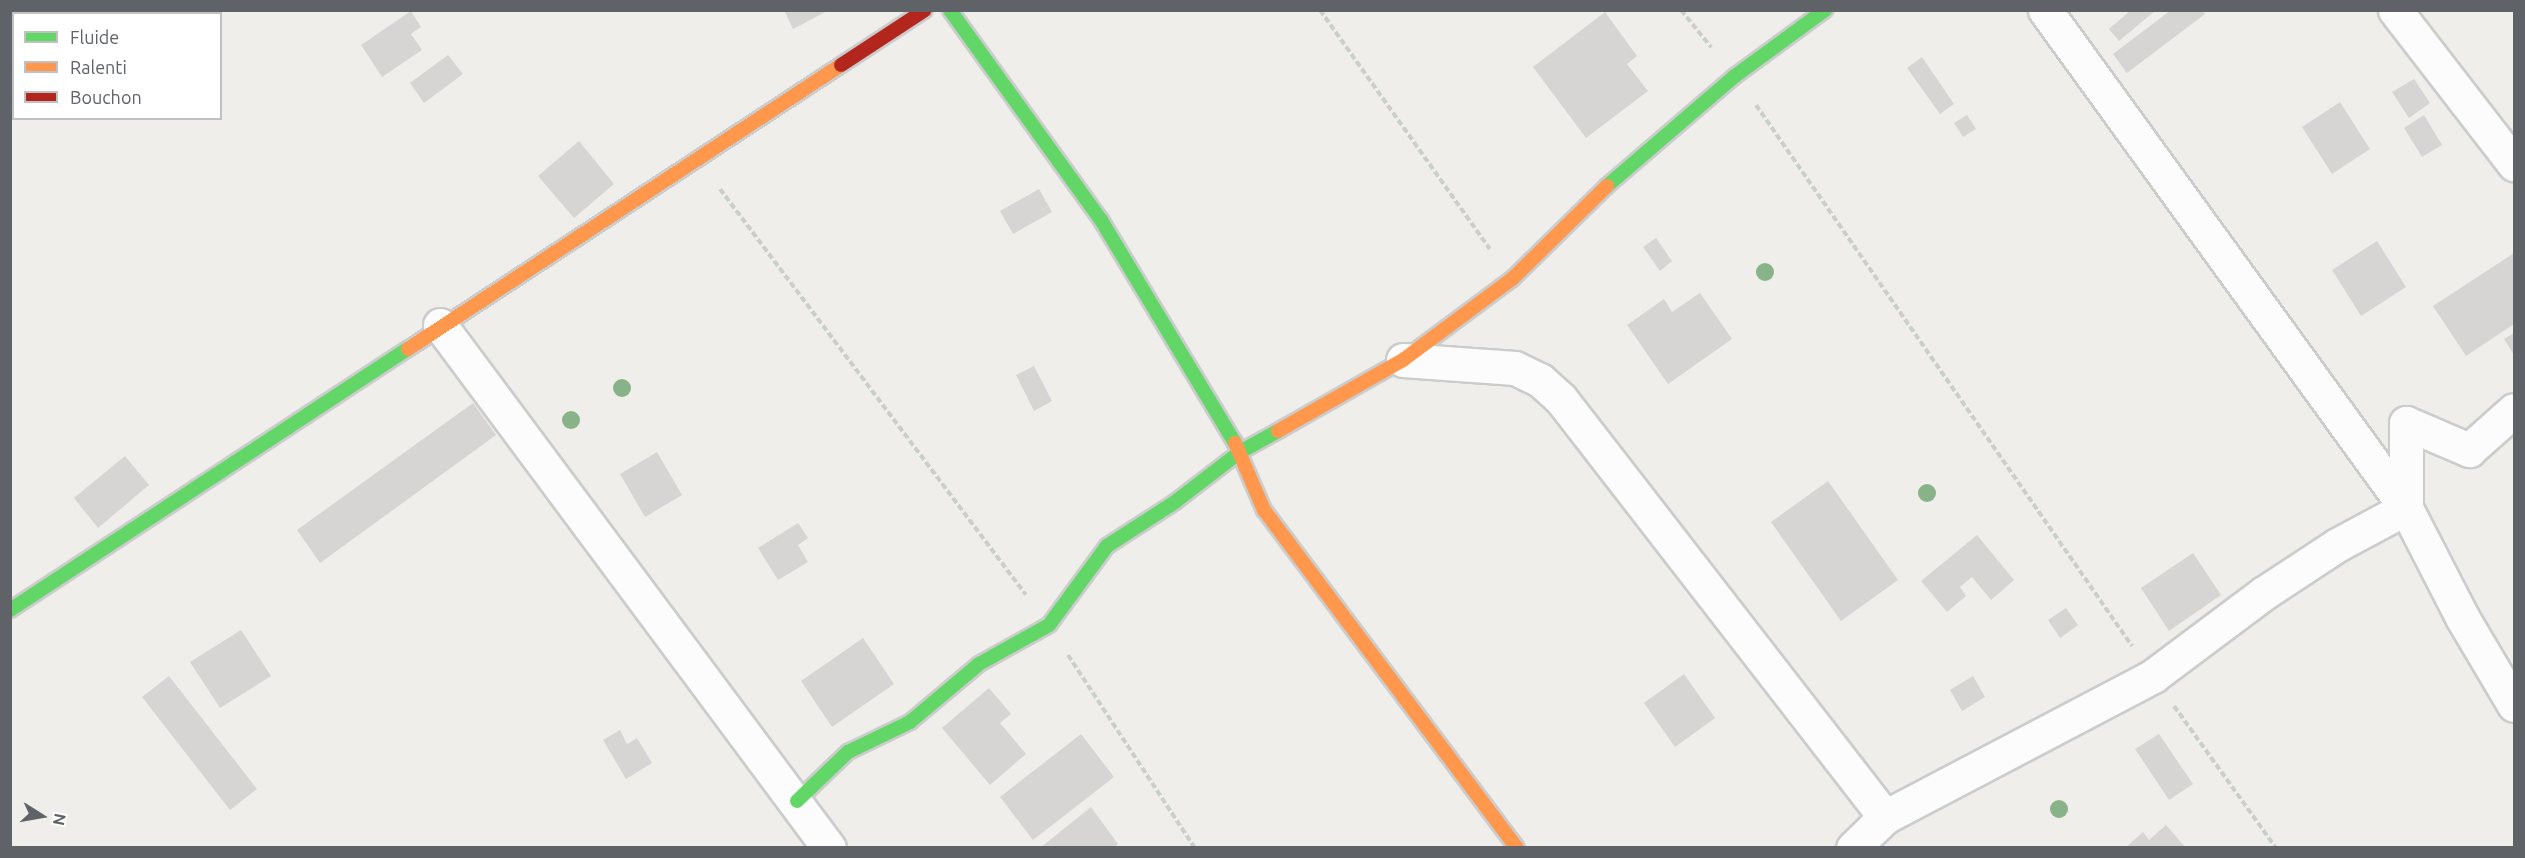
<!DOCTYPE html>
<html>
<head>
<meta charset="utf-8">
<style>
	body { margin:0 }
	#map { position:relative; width:2525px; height:858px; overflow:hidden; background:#efeeea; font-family:Ubuntu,sans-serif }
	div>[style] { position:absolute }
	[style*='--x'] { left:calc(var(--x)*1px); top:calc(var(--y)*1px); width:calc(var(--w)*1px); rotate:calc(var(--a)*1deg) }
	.building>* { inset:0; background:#d6d5d3 }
	.path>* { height:4px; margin-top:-2px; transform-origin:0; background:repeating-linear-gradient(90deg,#cacfcc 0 6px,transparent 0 9px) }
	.roads { filter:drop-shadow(2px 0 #cbcccc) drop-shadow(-2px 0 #cbcccc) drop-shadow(0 2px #cbcccc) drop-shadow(0 -2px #cbcccc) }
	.street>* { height:33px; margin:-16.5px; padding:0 16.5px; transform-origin:16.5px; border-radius:16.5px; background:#fdfcfc }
	.fast>* { height:14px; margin:-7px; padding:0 7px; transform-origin:7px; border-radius:7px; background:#63d668 }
	.slow>* { height:14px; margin:-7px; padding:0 7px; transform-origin:7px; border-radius:7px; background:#ff974d }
	.jam>* { height:14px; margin:-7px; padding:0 7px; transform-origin:7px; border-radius:7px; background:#b3261e }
	.trees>* { width:18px; height:18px; margin:-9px; border-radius:50%; background:#88b388 }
	span { translate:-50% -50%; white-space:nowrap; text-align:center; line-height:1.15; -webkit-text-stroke:4.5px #fff; paint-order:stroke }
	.frame { position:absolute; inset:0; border:12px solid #5f6368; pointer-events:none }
	.legend { position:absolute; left:12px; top:12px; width:210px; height:108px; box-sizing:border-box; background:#fff; border:2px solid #bfc1c3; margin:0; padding:8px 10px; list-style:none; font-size:18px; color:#5f6368 }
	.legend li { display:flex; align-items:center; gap:12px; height:30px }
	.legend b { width:30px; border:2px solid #bfc1c3 }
	.north { position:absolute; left:12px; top:786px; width:60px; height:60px; -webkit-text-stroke:4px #fff; paint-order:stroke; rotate:101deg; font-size:16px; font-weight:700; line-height:24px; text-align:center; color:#5f6368 }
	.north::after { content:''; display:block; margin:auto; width:21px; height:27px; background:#5f6368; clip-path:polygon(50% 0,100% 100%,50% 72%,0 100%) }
</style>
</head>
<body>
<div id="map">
	<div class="building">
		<div style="clip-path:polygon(784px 10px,829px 10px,793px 29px)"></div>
		<div style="clip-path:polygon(2131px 10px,2156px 10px,2119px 41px,2109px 29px)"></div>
		<div style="clip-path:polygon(2171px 10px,2203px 10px,2205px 14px,2127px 73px,2113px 54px)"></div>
		<div style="clip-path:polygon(411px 11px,421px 27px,411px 34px,422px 50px,382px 77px,361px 45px)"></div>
		<div style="clip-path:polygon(1605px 12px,1637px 56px,1627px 64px,1648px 91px,1586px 138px,1533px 67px)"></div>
		<div style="clip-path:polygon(448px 55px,463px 74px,424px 103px,410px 83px)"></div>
		<div style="clip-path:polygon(1922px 57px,1954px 104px,1940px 114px,1907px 68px)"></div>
		<div style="clip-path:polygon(2414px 79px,2430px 103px,2409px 118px,2392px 92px)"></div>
		<div style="clip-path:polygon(2340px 102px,2370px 149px,2332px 174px,2302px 127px)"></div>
		<div style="clip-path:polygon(1967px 115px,1976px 129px,1963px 137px,1954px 123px)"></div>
		<div style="clip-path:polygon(2424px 115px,2442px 145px,2422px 157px,2404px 128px)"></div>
		<div style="clip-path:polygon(579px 141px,614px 184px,574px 218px,538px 176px)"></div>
		<div style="clip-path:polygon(1039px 189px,1052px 212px,1013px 234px,1000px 211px)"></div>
		<div style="clip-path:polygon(1656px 238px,1672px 261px,1660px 271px,1643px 247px)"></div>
		<div style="clip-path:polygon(2377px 241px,2406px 287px,2361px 316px,2332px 270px)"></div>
		<div style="clip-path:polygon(2514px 253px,2514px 324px,2466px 356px,2433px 306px)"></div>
		<div style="clip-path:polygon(1700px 293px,1732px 339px,1668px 384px,1627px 325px,1664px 299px,1672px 312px)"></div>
		<div style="clip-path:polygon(2514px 333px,2514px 355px,2504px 339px)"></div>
		<div style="clip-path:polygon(1034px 366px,1052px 401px,1034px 411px,1016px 375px)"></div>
		<div style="clip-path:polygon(473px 403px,496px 435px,320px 563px,297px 530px)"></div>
		<div style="clip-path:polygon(657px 452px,682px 495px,645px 517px,620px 474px)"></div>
		<div style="clip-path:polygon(125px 456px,149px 485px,98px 528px,74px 498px)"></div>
		<div style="clip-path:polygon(1828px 481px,1898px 580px,1841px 621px,1771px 522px)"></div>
		<div style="clip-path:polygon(798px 523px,808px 538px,798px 545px,808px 562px,778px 580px,758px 548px)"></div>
		<div style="clip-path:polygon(1977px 535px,2014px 580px,1991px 600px,1972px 577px,1960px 587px,1966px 596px,1947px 612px,1921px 581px)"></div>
		<div style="clip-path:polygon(2193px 553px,2221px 595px,2169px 631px,2141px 588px)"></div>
		<div style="clip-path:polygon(2066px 608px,2078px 625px,2060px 638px,2048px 620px)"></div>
		<div style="clip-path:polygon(241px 630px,271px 676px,220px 708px,190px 662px)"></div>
		<div style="clip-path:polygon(863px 638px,894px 684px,832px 727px,801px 681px)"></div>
		<div style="clip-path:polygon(1684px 674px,1715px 718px,1675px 747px,1644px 703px)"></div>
		<div style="clip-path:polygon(169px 676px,257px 789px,230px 810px,142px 697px)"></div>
		<div style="clip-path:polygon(1973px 676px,1985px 697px,1962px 711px,1950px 690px)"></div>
		<div style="clip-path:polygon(989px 688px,1011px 714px,1000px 723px,1026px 754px,990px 785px,942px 728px)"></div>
		<div style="clip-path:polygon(620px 730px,627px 744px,637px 738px,652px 763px,626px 779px,603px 740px)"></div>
		<div style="clip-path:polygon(1081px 734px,1114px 777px,1033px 840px,1000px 797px)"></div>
		<div style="clip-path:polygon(2159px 734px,2193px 784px,2169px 800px,2135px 749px)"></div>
		<div style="clip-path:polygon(1091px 807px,1118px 844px,1113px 848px,1040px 848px)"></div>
		<div style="clip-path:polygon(2166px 825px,2186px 848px,2125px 848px,2143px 832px,2149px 840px)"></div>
	</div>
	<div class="path">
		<div style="--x:1320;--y:10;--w:293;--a:54.6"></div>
		<div style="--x:1681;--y:10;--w:48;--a:51"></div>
		<div style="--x:1756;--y:105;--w:659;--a:55.2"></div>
		<div style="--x:720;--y:189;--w:508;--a:52.99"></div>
		<div style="--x:1068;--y:655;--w:231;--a:56.7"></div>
		<div style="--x:2174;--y:706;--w:175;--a:54.3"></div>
	</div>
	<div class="roads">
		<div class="street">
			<div style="--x:2045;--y:10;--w:615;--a:54.06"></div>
			<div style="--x:2406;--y:508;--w:123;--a:62.8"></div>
			<div style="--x:2462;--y:617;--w:102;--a:59.4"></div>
			<div style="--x:2395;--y:10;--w:195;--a:52.3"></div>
			<div style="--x:440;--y:325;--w:652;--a:53.36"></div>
			<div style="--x:1403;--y:360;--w:112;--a:4.1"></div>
			<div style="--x:1515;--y:368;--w:28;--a:26"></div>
			<div style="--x:1540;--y:380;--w:28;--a:42"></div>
			<div style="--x:1561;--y:399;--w:529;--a:52.22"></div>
			<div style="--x:1853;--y:848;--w:45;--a:-44.1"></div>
			<div style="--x:1885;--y:817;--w:303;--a:-27.7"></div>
			<div style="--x:2153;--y:676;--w:139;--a:-36.8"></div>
			<div style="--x:2264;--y:593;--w:87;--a:-33.3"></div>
			<div style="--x:2337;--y:545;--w:78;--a:-28.2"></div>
			<div style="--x:2406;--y:508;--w:85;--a:-90"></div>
			<div style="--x:2406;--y:423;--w:69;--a:23.2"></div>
			<div style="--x:2469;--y:450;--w:60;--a:-41.6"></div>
		</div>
		<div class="fast">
			<div style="--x:950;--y:10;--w:259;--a:54.3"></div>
			<div style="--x:1101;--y:220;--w:260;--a:59"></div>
			<div style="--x:1607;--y:186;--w:169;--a:-40.7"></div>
			<div style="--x:1735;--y:76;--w:112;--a:-36.3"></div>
			<div style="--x:10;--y:610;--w:476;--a:-33.3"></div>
			<div style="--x:797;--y:801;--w:71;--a:-43.9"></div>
			<div style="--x:848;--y:752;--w:69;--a:-25.8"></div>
			<div style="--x:910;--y:722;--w:90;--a:-40"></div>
			<div style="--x:979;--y:664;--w:80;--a:-29.1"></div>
			<div style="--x:1049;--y:625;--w:98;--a:-53.7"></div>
			<div style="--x:1107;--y:546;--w:81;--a:-32.9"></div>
			<div style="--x:1175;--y:502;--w:82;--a:-37.6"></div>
			<div style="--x:1240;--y:452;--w:43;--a:-28.9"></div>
		</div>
		<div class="slow">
			<div style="--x:408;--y:349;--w:518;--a:-33.26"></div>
			<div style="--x:1278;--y:431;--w:144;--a:-29.6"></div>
			<div style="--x:1403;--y:360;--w:136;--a:-36.6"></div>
			<div style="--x:1512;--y:279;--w:133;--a:-44.4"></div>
			<div style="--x:1235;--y:443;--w:73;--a:66.6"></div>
			<div style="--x:1264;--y:510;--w:422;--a:53.2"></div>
		</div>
		<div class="jam">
			<div style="--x:841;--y:65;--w:100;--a:-33.2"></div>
		</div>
	</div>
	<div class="trees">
		<div style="left:1765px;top:272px"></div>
		<div style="left:622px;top:388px"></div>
		<div style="left:571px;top:420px"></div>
		<div style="left:1927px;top:493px"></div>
		<div style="left:2059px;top:809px"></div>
	</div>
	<div class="frame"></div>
	<ul class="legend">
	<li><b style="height:8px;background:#63d668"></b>Fluide</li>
	<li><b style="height:8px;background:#ff974d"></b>Ralenti</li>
	<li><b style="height:8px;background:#b3261e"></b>Bouchon</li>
	</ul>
	<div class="north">N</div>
</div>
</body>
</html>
